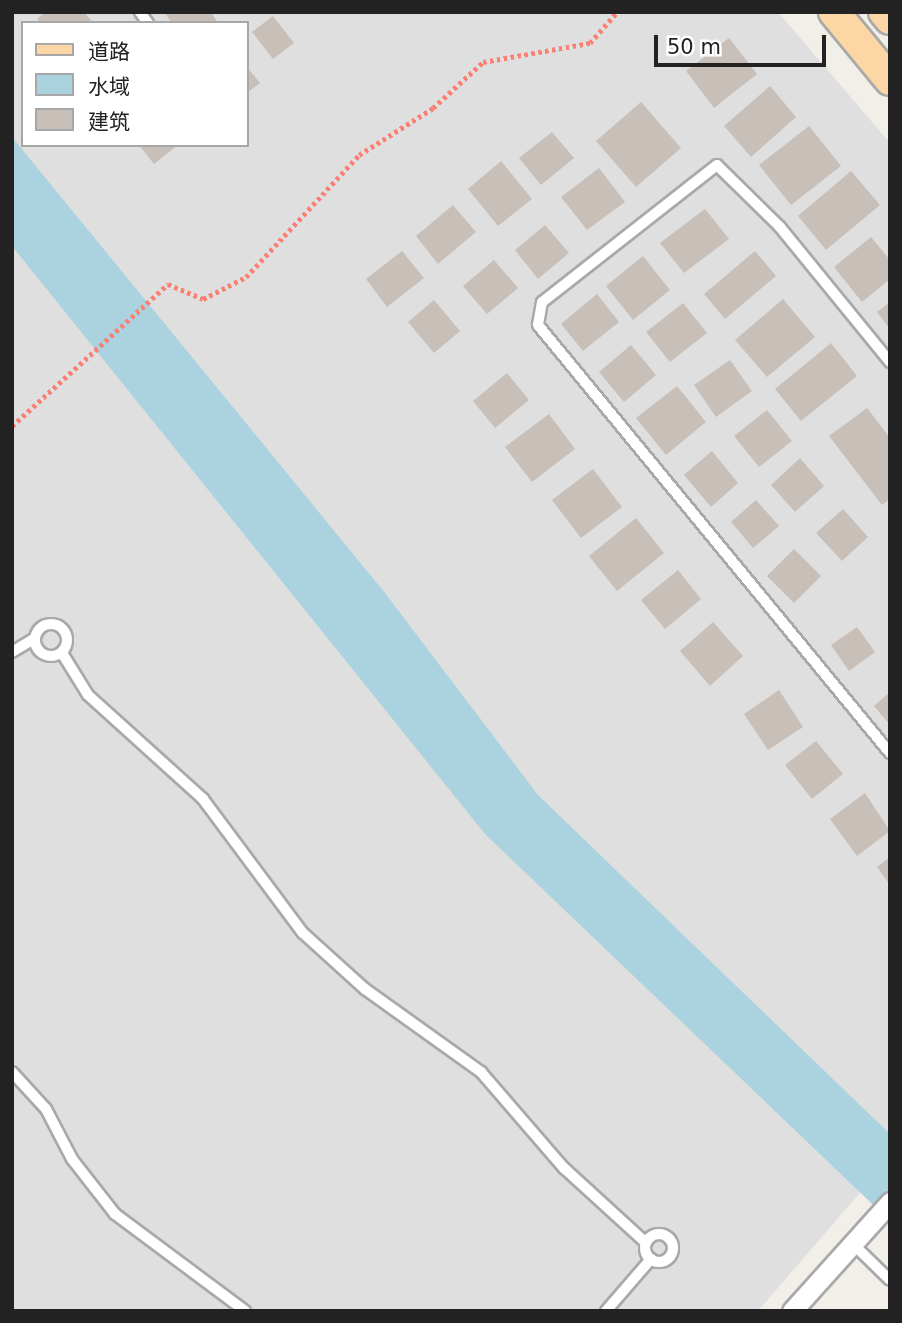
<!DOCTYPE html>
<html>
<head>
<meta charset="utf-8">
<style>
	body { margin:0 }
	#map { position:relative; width:902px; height:1323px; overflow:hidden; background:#f2efe9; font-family:"DejaVu Sans","Noto Sans SC",sans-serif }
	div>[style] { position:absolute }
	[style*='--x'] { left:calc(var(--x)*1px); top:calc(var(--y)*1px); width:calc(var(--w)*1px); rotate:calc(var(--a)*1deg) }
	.residential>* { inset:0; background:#e0dfdf }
	.water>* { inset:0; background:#aad3df }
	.building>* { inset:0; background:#c7bfb8 }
	.path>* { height:4.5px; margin-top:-2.25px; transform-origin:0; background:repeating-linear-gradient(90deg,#fa8072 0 3.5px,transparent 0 7px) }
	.roads { filter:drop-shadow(2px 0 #a9a9a9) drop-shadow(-2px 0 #a9a9a9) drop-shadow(0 2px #a9a9a9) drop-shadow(0 -2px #a9a9a9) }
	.lane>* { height:10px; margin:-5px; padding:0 5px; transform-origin:5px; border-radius:5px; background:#fff }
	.lane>.ring { margin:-5px; padding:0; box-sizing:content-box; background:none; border:10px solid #fff; border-radius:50% }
	.street>* { height:19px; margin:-9.5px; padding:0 9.5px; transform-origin:9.5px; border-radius:9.5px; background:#fff }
	.primary>* { height:30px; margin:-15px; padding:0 15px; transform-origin:15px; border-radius:15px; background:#fcd6a4 }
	span { translate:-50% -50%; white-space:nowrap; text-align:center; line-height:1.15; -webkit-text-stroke:5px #fff; paint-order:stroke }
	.frame { position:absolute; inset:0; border:14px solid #222; pointer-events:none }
	.legend { position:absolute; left:21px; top:21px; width:228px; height:126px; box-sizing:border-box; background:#fff; border:2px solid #a7a7a7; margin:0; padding:9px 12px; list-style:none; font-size:21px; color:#222 }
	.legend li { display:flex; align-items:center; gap:14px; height:35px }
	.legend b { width:35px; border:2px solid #a7a7a7 }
	.scale { position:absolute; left:654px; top:35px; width:172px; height:32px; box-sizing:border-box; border:4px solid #222; border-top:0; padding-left:9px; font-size:21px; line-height:24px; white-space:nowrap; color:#222; -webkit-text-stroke:5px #fff; paint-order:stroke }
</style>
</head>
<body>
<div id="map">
	<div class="residential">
		<div style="clip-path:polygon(evenodd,12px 12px,778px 12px,890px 143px,890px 1158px,758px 1311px,12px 1311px,12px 12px,23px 23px,247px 23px,247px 145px,23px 145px,23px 23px)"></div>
	</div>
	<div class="water">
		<div style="clip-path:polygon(12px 137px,385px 593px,538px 795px,890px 1134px,890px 1221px,485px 834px,12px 246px)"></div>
	</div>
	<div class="building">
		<div style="clip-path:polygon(45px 12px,84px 12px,93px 23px,41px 23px,37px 19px)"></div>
		<div style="clip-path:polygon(164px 12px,211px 12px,218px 23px,172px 23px)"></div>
		<div style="clip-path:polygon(273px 16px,294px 43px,273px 59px,252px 32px)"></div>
		<div style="clip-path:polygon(729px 38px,757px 74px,714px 108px,686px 71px)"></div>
		<div style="clip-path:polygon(247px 67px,260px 83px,247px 93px)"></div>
		<div style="clip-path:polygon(770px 86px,796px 117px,751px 157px,724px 126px)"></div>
		<div style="clip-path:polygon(641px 102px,681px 148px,636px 187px,596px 141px)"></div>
		<div style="clip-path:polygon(809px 126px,841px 166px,791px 205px,759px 165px)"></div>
		<div style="clip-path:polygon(552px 132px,574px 158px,541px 185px,519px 158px)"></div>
		<div style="clip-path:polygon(139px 145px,178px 145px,154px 164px)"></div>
		<div style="clip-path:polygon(501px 161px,532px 199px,498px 226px,468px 189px)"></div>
		<div style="clip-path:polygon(599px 168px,625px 202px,587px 230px,561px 197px)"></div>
		<div style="clip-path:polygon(851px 171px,880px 205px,826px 250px,798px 216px)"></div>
		<div style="clip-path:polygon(453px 205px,476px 232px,438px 264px,416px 236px)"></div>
		<div style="clip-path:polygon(705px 209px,729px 239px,684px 273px,660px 243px)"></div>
		<div style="clip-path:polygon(545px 225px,569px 253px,538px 279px,515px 250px)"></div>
		<div style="clip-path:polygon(871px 237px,890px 260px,890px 279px,862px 302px,834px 267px)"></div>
		<div style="clip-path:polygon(402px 251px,424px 278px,387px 307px,366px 279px)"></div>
		<div style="clip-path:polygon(755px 251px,776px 276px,725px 319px,704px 294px)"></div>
		<div style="clip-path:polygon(643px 256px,670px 290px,633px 320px,606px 286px)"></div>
		<div style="clip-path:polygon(494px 260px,518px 288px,487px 314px,463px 286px)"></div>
		<div style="clip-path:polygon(597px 294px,619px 322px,583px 351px,561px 324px)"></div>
		<div style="clip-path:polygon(783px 299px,815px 337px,767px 377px,735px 340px)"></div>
		<div style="clip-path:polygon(434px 300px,460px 331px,434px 353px,408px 322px)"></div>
		<div style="clip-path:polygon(890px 302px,890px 329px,877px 312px)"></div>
		<div style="clip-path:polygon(683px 303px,707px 333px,670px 362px,646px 332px)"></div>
		<div style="clip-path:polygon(831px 343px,857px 376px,801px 421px,775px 389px)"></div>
		<div style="clip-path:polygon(631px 345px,656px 375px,624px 402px,599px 372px)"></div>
		<div style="clip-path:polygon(730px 360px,752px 391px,716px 417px,694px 385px)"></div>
		<div style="clip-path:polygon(507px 373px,529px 400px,495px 428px,473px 401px)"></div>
		<div style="clip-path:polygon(677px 386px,706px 422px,666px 455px,636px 418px)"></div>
		<div style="clip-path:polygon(867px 408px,890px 438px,890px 499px,882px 505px,829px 436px)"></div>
		<div style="clip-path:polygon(767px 410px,792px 441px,759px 467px,734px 436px)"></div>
		<div style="clip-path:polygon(549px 414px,575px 449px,532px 482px,505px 447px)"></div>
		<div style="clip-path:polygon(712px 451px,738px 483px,711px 507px,684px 475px)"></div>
		<div style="clip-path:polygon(800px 458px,824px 486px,795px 512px,771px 485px)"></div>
		<div style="clip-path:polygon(593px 469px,622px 507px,581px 538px,552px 500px)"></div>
		<div style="clip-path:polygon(756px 500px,779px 526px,753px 548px,731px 522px)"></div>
		<div style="clip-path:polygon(843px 509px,868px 537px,842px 561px,816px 533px)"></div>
		<div style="clip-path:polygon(636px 518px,664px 553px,617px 591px,589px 556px)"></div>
		<div style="clip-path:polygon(794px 549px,821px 576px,794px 603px,767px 576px)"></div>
		<div style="clip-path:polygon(678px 570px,701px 599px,665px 629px,641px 600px)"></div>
		<div style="clip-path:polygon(713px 622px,743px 656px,710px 686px,680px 651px)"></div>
		<div style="clip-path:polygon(857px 627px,875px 652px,849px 671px,831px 645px)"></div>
		<div style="clip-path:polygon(779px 690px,803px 727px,768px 750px,744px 714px)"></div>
		<div style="clip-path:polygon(890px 692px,890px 725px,874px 706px)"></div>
		<div style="clip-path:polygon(816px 741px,843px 774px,812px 799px,785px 765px)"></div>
		<div style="clip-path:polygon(865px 793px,890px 831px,857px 856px,830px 819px)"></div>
		<div style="clip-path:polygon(890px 857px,890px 885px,877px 867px)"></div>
	</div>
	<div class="path">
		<div style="--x:12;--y:426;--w:211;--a:-42.3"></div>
		<div style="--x:168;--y:284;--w:38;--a:23"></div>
		<div style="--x:203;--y:299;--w:48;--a:-27.1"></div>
		<div style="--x:246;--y:277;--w:166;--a:-47.2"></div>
		<div style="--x:359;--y:155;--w:88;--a:-32.4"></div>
		<div style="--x:433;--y:108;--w:68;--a:-42.6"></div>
		<div style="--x:483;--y:62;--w:109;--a:-10.1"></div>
		<div style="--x:590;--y:43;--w:41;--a:-48.9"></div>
	</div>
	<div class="roads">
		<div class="lane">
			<div style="--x:140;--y:12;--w:14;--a:54"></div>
			<div style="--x:890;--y:362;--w:174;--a:-129.2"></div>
			<div style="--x:780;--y:227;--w:88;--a:-135.5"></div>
			<div style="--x:717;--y:165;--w:222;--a:141.9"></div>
			<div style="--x:542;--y:302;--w:23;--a:100"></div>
			<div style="--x:538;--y:325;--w:554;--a:50.57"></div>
			<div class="ring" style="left:35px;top:624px;width:22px;height:22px"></div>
			<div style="--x:12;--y:652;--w:26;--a:-31"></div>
			<div style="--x:62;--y:653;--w:49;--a:58.2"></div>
			<div style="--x:88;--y:695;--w:155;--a:42.1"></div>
			<div style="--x:203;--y:799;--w:167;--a:53.3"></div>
			<div style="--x:303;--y:933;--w:84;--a:42.1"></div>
			<div style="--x:365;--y:989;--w:143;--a:35.6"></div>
			<div style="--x:481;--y:1072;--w:127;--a:49.2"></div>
			<div style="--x:564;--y:1168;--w:111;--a:42.4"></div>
			<div style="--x:12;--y:1072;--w:50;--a:47.4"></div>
			<div style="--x:46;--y:1109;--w:56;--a:62.5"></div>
			<div style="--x:72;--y:1159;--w:70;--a:52"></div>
			<div style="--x:115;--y:1214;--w:162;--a:36.7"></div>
			<div class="ring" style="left:645px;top:1234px;width:18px;height:18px"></div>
			<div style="--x:851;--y:1242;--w:54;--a:44.3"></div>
			<div style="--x:606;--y:1311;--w:69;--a:-49.1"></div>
		</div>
		<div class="street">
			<div style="--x:792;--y:1311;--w:147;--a:-48"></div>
		</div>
		<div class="primary">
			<div style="--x:834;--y:12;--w:88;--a:50.5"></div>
			<div style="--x:884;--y:12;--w:9;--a:49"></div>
		</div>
	</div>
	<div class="frame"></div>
	<ul class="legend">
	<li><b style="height:9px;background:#fcd6a4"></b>道路</li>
	<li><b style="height:19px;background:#aad3df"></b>水域</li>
	<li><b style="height:19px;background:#c7bfb8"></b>建筑</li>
	</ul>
	<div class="scale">50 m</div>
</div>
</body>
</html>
